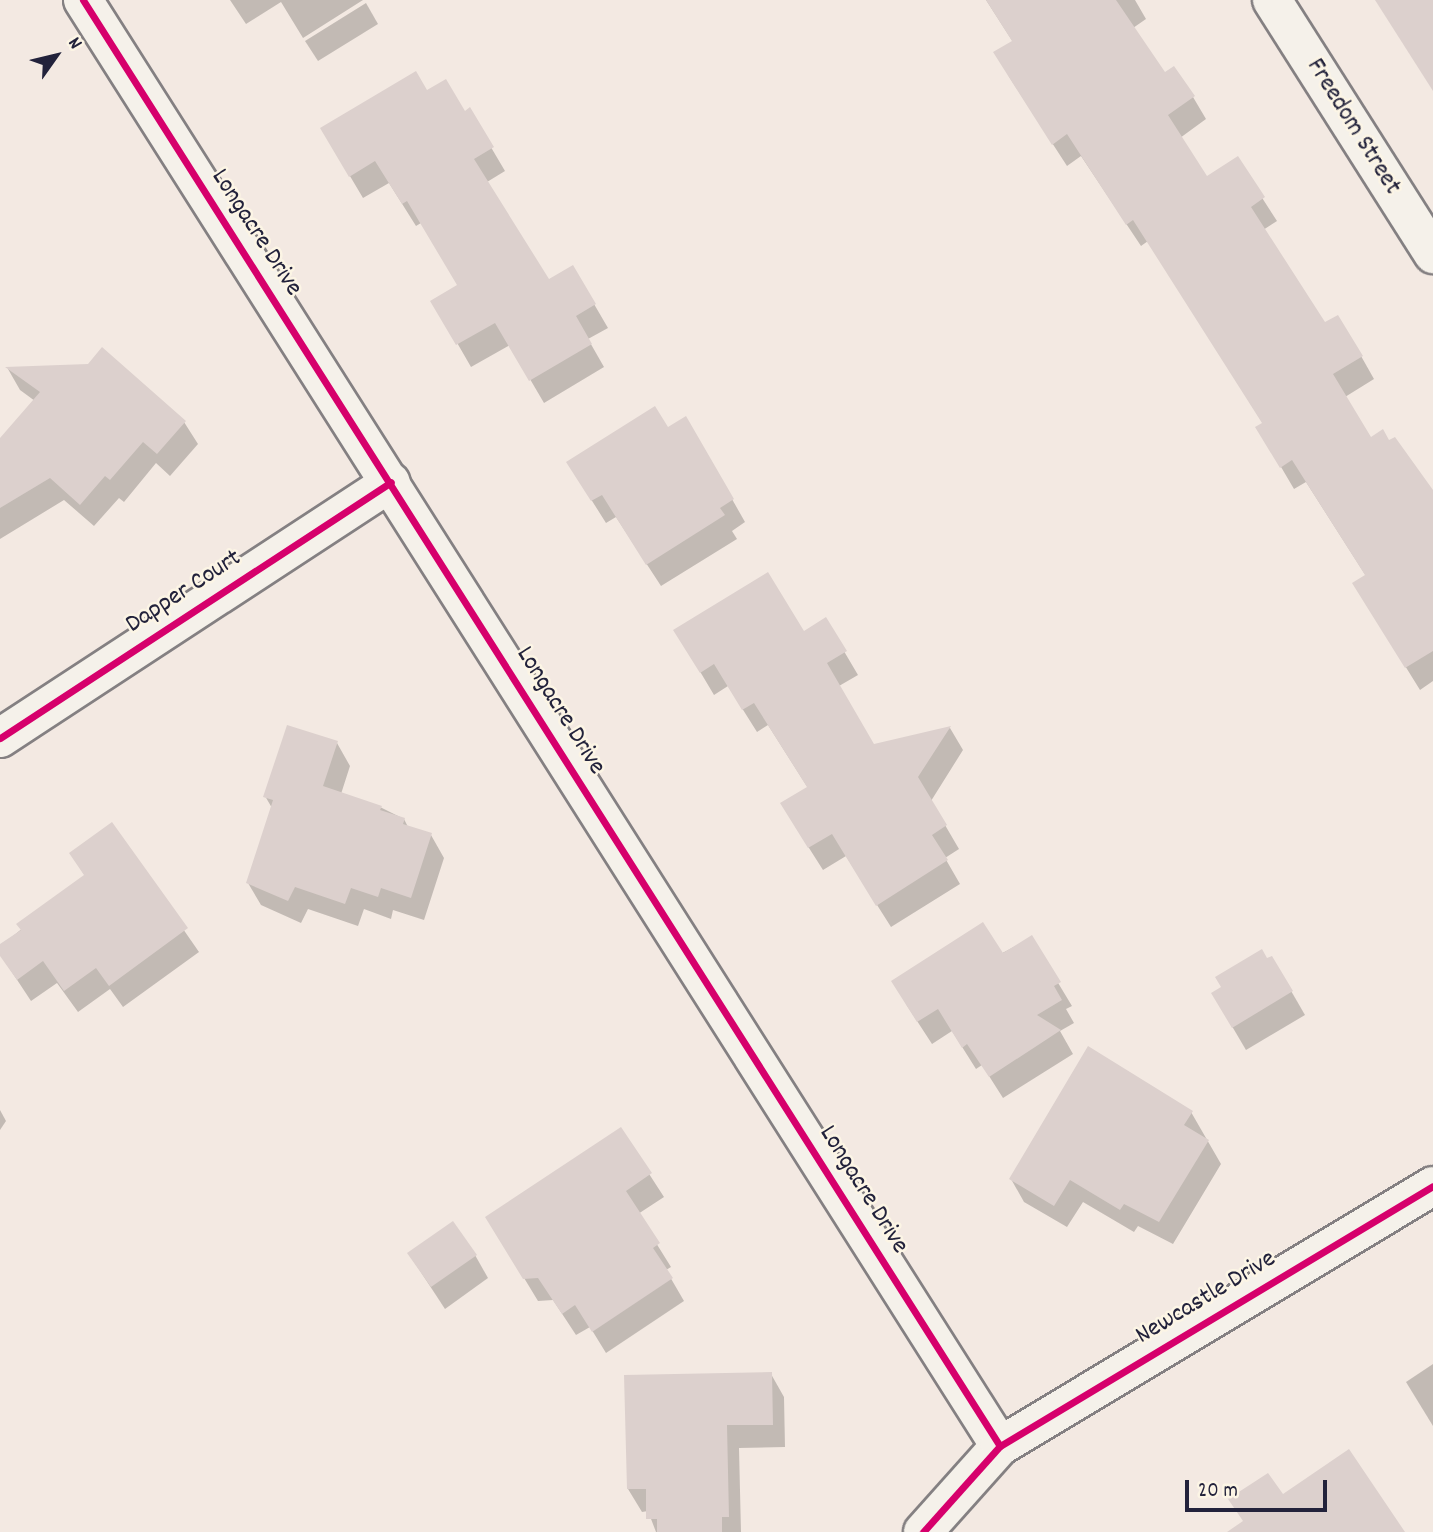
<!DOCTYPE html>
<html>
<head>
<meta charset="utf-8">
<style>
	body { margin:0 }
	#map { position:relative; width:1433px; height:1532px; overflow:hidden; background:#f3e9e2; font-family:Dekko,sans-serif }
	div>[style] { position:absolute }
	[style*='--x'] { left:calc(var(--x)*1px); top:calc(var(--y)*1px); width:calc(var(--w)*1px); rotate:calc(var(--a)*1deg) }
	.shadow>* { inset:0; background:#0003 }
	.building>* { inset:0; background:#dcd0cd }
	.roads { filter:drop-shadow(2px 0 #848082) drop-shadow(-2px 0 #848082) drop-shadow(0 2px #848082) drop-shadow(0 -2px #848082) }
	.street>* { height:38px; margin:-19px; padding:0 19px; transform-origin:19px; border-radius:19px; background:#f5f1ea }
	.cycleway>* { height:7px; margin:-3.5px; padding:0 3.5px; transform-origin:3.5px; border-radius:3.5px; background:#d6006c }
	span { translate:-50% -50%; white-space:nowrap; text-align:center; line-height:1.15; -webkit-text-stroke:5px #fcf5e5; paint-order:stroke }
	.street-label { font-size:26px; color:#22223b }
	.north { position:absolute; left:21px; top:21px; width:70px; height:70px; -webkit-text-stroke:5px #fcf5e5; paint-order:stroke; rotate:56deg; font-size:19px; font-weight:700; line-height:28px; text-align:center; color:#22223b }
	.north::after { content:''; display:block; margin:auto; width:24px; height:32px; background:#22223b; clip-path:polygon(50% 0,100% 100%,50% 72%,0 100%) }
	.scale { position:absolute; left:1185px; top:1480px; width:142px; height:32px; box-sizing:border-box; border:4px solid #22223b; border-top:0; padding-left:9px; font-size:21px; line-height:24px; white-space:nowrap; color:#22223b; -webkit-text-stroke:5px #fcf5e5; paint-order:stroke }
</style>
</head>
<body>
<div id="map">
	<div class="shadow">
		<div style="clip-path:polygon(230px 0,363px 0,303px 38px,281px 2px,246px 24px)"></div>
		<div style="clip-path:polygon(986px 0,1135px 0,1146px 19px,1133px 28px,1165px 74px,1193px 97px,1206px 119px,1180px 138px,1206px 178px,1237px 159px,1277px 221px,1263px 230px,1325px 325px,1361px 356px,1374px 379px,1345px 397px,1371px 439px,1433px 496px,1433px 681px,1420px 690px,1368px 606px,1366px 576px,1306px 482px,1294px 489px,1258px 428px,1264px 425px,1148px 241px,1141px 246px,1081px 156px,1067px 166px,1008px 75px,1013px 42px)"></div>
		<div style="clip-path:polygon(366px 3px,378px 24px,318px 61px,305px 41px)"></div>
		<div style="clip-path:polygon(427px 93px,464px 113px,469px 110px,505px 171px,487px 182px,548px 282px,573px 268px,608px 328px,588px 339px,604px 367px,544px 403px,510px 345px,471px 367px,433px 301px,459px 286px,421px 223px,416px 226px,389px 183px,363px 198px,322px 129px)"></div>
		<div style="clip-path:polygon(88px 366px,184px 422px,198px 444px,170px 476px,156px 463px,124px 502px,119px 498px,94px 526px,64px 500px,0 539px,0 450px,35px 401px,20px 390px,8px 369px)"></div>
		<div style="clip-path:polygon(686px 418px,745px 522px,732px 531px,737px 539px,661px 586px,616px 517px,606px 523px,582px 485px)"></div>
		<div style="clip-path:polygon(825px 619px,858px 675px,839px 686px,873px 746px,950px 728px,963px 750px,931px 801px,959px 849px,945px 858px,960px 884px,891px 927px,846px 856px,823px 870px,795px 826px,808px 788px,768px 725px,757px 732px,728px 686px,714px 695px,689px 653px,803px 633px)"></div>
		<div style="clip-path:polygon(337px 743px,350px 766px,341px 794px,380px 807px,404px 819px,408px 827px,431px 835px,444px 858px,424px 920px,393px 910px,391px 919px,364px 909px,358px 926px,308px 909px,301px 923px,261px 905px,248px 883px,272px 808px,265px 796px)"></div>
		<div style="clip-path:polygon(111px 825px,199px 952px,123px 1007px,110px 989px,78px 1012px,57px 983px,31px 1001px,0 954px,0 947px,85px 876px,71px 853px)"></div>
		<div style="clip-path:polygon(1031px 938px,1072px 1006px,1066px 1009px,1074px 1023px,1060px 1031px,1073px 1054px,1003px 1098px,982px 1065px,976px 1069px,952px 1031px,932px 1044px,906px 1004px)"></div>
		<div style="clip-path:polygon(1272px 958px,1305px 1015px,1246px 1050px,1213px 994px)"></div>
		<div style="clip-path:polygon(0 1110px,6px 1121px,0 1130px)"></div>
		<div style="clip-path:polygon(1191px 1112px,1221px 1164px,1173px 1244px,1138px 1226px,1134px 1232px,1083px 1202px,1067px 1227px,1024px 1202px,1011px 1179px)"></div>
		<div style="clip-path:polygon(620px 1129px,664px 1197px,638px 1214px,671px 1267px,666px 1270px,684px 1301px,606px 1353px,590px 1327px,576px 1335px,553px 1300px,538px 1301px,501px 1240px)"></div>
		<div style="clip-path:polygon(409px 1254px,475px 1255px,488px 1278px,445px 1309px)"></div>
		<div style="clip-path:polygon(1433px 1364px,1433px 1426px,1406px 1382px)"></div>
		<div style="clip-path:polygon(771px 1374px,784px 1397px,785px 1447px,739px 1448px,741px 1532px,656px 1532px,648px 1511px,642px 1512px,628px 1489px)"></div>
	</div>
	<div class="building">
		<div style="clip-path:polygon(986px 0,1116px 0,1165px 72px,1174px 66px,1195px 96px,1168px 115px,1207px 176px,1238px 156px,1265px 197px,1251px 207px,1325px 322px,1338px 315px,1363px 356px,1333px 374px,1371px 437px,1383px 429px,1389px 440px,1395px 437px,1433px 490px,1433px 651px,1405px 668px,1352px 583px,1365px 575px,1292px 460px,1280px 468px,1255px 427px,1262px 423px,1133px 220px,1126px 225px,1067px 134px,1052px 145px,993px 52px,1012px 41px)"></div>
		<div style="clip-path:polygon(1375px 0,1433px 0,1433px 91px)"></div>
		<div style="clip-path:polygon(416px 71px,427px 90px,446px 79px,465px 111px,470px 107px,494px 147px,474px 159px,549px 279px,573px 265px,596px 304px,576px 316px,592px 344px,529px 381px,495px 323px,456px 345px,430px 301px,457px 285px,407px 201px,402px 204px,375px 161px,349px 177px,320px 128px)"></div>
		<div style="clip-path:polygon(102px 347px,186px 421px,157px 454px,143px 442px,110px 480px,105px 476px,80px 505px,50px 478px,0 508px,0 438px,40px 392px,5px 367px,88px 364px)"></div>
		<div style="clip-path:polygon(655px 406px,668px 427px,686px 416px,734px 499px,720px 508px,725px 515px,646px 565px,602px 495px,591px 501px,566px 462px)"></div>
		<div style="clip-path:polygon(768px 572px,804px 631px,826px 617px,847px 651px,827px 663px,874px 744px,951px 726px,918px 777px,947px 825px,932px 835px,948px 860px,876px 906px,832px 834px,808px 848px,780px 803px,807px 787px,754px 703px,742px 710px,714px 664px,700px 673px,673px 630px)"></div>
		<div style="clip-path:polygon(287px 725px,338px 741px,323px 786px,382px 806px,380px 810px,405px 818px,403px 824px,432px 833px,411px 898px,381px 888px,378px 897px,351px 888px,345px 904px,295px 887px,288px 901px,246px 883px,273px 800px,263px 797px)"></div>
		<div style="clip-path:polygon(112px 822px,188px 928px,109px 986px,96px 968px,64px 991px,43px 961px,17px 980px,0 956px,0 944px,21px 930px,16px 924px,84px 875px,69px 853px)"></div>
		<div style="clip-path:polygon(983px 922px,1003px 953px,1032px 935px,1061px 982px,1054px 986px,1062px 1000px,1037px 1015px,1061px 1030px,989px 1077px,967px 1044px,962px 1048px,938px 1009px,917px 1022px,891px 981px)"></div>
		<div style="clip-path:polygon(1262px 949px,1267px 958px,1272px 956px,1293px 991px,1232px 1028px,1211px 993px,1221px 987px,1215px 977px)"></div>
		<div style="clip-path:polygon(1088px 1046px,1193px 1111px,1184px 1125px,1209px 1140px,1159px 1222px,1124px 1204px,1120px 1210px,1070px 1180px,1054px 1206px,1009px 1179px)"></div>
		<div style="clip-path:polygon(621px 1127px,652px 1173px,626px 1191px,660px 1243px,653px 1248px,673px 1278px,592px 1332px,575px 1305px,562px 1314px,538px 1278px,523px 1279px,485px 1217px)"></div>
		<div style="clip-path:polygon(453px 1221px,477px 1255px,431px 1287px,407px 1253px)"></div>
		<div style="clip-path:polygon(772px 1372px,773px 1425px,727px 1425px,729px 1517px,722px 1517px,722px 1532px,657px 1532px,657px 1519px,646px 1519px,646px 1489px,627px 1489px,624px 1375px)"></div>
		<div style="clip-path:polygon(1349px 1449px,1405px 1532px,1227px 1532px,1243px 1521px,1228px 1499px,1268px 1473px,1283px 1494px)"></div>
	</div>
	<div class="roads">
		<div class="street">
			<div style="--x:83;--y:0;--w:1712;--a:57.62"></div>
			<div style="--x:1272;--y:0;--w:301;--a:57.6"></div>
			<div style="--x:0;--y:738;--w:467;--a:-33.2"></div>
			<div style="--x:923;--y:1532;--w:115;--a:-48.2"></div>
			<div style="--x:1000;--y:1446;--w:505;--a:-30.98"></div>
		</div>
	</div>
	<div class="cycleway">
		<div style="--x:83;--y:0;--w:1712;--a:57.62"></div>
		<div style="--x:0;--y:738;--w:467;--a:-33.2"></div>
		<div style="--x:923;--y:1532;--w:115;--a:-48.2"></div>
		<div style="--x:1000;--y:1446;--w:505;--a:-30.98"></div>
	</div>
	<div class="street-label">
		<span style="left:1353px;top:127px;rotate:58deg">Freedom Street</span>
		<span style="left:256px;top:233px;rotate:57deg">Longacre Drive</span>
		<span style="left:184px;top:592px;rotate:-33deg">Dapper Court</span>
		<span style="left:560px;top:711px;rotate:58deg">Longacre Drive</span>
		<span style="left:863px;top:1190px;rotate:58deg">Longacre Drive</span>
		<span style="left:1206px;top:1298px;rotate:-31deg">Newcastle Drive</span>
	</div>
	<div class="north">N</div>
	<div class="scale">20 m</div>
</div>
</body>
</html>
